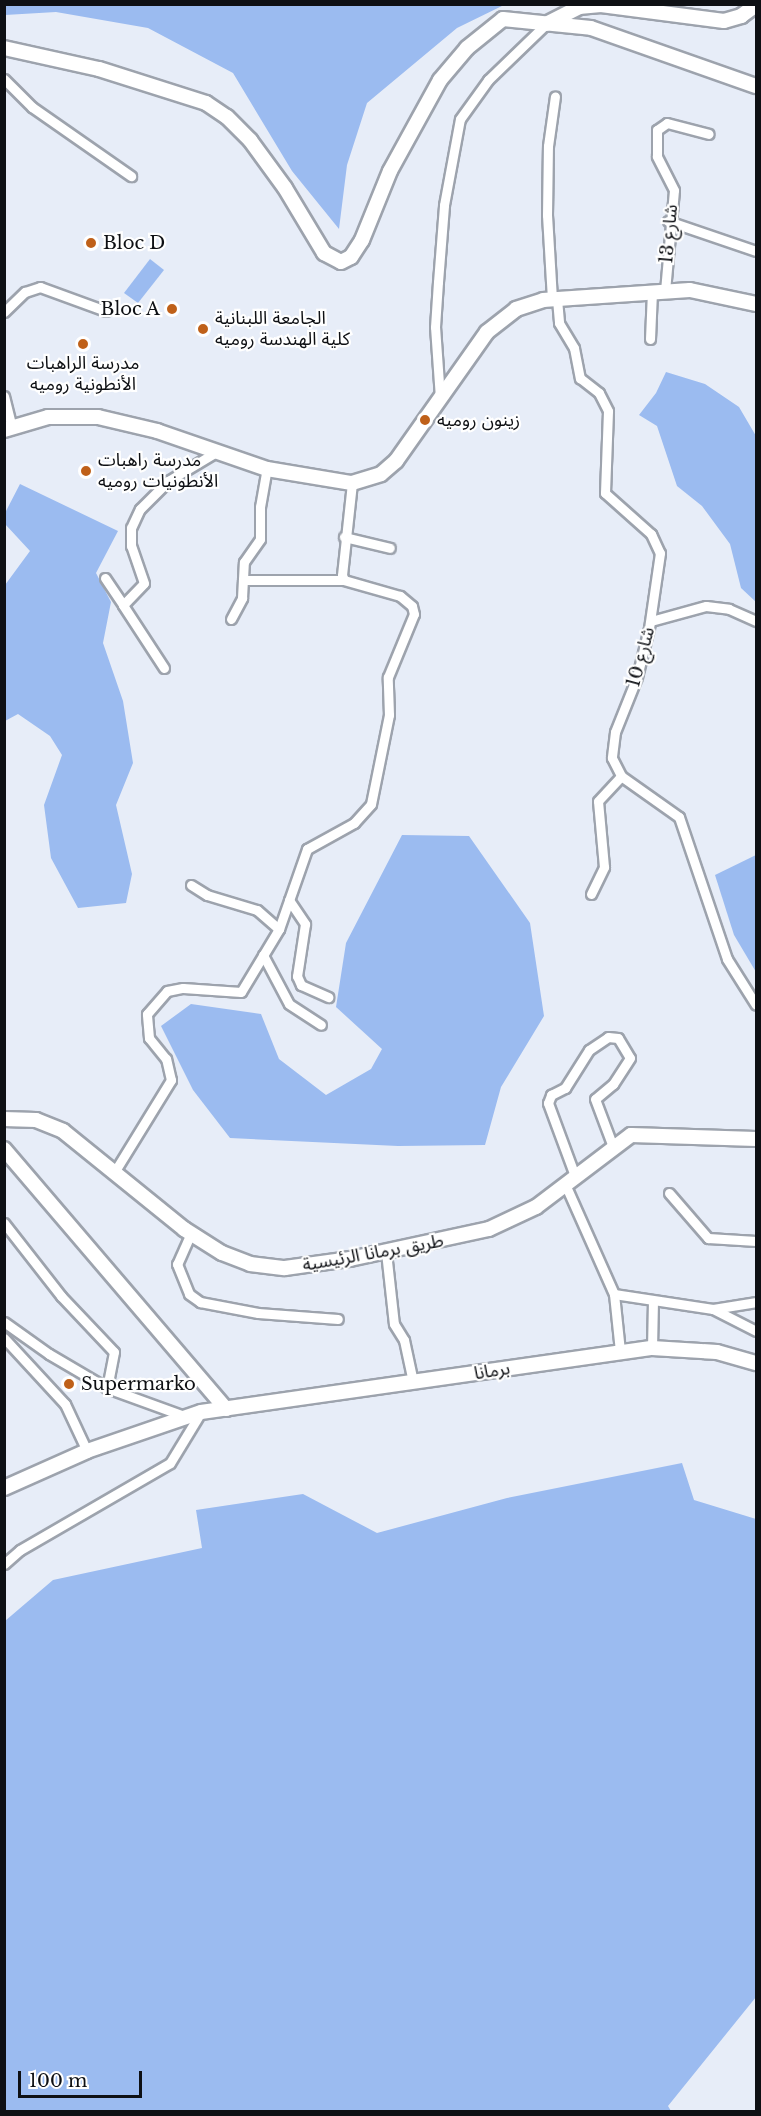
<!DOCTYPE html>
<html>
<head>
<meta charset="utf-8">
<style>
	body { margin:0 }
	#map { position:relative; width:761px; height:2116px; overflow:hidden; background:#e7edf8; font-family:"Libre Baskerville","Noto Sans Arabic",serif }
	div>[style] { position:absolute }
	[style*='--x'] { left:calc(var(--x)*1px); top:calc(var(--y)*1px); width:calc(var(--w)*1px); rotate:calc(var(--a)*1deg) }
	.green>* { inset:0; background:#9bbbf0 }
	.roads { filter:drop-shadow(2px 0 #9da3ad) drop-shadow(-2px 0 #9da3ad) drop-shadow(0 2px #9da3ad) drop-shadow(0 -2px #9da3ad) }
	.street>* { height:9px; margin:-4.5px; padding:0 4.5px; transform-origin:4.5px; border-radius:4.5px; background:#fff }
	.secondary>* { height:14px; margin:-7px; padding:0 7px; transform-origin:7px; border-radius:7px; background:#fff }
	.dots>* { width:16px; height:16px; translate:-50% -50%; box-sizing:border-box; border:3px solid #fff; border-radius:50% }
	span { translate:-50% -50%; white-space:nowrap; text-align:center; line-height:1.15; -webkit-text-stroke:4.5px #fff; paint-order:stroke }
	.street-label { font-size:18px; color:#0e1014 }
	.poi-label { font-size:18px; color:#0e1014 }
	.left { translate:0 -50%; text-align:left }
	.right { translate:-100% -50%; text-align:right }
	.frame { position:absolute; inset:0; border:6px solid #0e1014; pointer-events:none }
	.scale { position:absolute; left:18px; top:2071px; width:124px; height:27px; box-sizing:border-box; border:3px solid #0e1014; border-top:0; padding-left:8px; font-size:18px; line-height:21px; white-space:nowrap; color:#0e1014; -webkit-text-stroke:4px #fff; paint-order:stroke }
</style>
</head>
<body>
<div id="map">
	<div class="green">
		<div style="clip-path:polygon(5px 4px,504px 4px,504px 5px,457px 28px,367px 103px,347px 165px,339px 229px,292px 171px,233px 73px,148px 28px,56px 12px,5px 15px)"></div>
		<div style="clip-path:polygon(150px 259px,164px 270px,138px 303px,124px 293px)"></div>
		<div style="clip-path:polygon(666px 372px,705px 384px,739px 407px,756px 436px,756px 602px,741px 588px,730px 544px,702px 506px,677px 486px,657px 426px,639px 415px,656px 393px)"></div>
		<div style="clip-path:polygon(20px 484px,118px 531px,96px 573px,111px 602px,103px 643px,123px 701px,133px 763px,116px 805px,132px 874px,126px 903px,78px 908px,51px 858px,44px 805px,62px 755px,50px 736px,18px 714px,5px 721px,5px 585px,30px 551px,5px 524px,5px 513px)"></div>
		<div style="clip-path:polygon(402px 835px,469px 836px,530px 923px,544px 1016px,501px 1087px,485px 1145px,398px 1146px,230px 1138px,193px 1090px,161px 1026px,191px 1004px,261px 1014px,279px 1059px,326px 1095px,371px 1069px,382px 1049px,336px 1007px,346px 943px)"></div>
		<div style="clip-path:polygon(756px 855px,756px 972px,734px 935px,715px 875px)"></div>
		<div style="clip-path:polygon(682px 1463px,694px 1500px,756px 1519px,756px 1997px,668px 2106px,671px 2111px,5px 2111px,5px 1621px,53px 1580px,202px 1548px,196px 1510px,303px 1494px,377px 1533px,507px 1498px)"></div>
	</div>
	<div class="roads">
		<div class="street">
			<div style="--x:4;--y:79;--w:40;--a:45"></div>
			<div style="--x:32;--y:107;--w:121;--a:34.9"></div>
			<div style="--x:668;--y:221;--w:93;--a:18.8"></div>
			<div style="--x:665;--y:291;--w:101;--a:-84.9"></div>
			<div style="--x:674;--y:190;--w:38;--a:-117"></div>
			<div style="--x:657;--y:156;--w:26;--a:-90"></div>
			<div style="--x:657;--y:130;--w:12;--a:-35"></div>
			<div style="--x:667;--y:123;--w:43;--a:14.7"></div>
			<div style="--x:552;--y:299;--w:84;--a:-93.4"></div>
			<div style="--x:547;--y:215;--w:69;--a:-89.2"></div>
			<div style="--x:548;--y:146;--w:50;--a:-82"></div>
			<div style="--x:557;--y:299;--w:24;--a:85"></div>
			<div style="--x:559;--y:323;--w:29;--a:59"></div>
			<div style="--x:574;--y:348;--w:31;--a:79"></div>
			<div style="--x:580;--y:378;--w:24;--a:38"></div>
			<div style="--x:599;--y:393;--w:20;--a:63"></div>
			<div style="--x:608;--y:411;--w:82;--a:92.1"></div>
			<div style="--x:605;--y:493;--w:62;--a:41.7"></div>
			<div style="--x:651;--y:534;--w:21;--a:65"></div>
			<div style="--x:660;--y:553;--w:76;--a:98.3"></div>
			<div style="--x:649;--y:628;--w:50;--a:103.8"></div>
			<div style="--x:637;--y:677;--w:59;--a:111.8"></div>
			<div style="--x:615;--y:732;--w:26;--a:97"></div>
			<div style="--x:612;--y:758;--w:20;--a:63"></div>
			<div style="--x:621;--y:776;--w:71;--a:35.3"></div>
			<div style="--x:679;--y:817;--w:150;--a:71.3"></div>
			<div style="--x:727;--y:959;--w:54;--a:57.8"></div>
			<div style="--x:4;--y:312;--w:29;--a:-44"></div>
			<div style="--x:25;--y:292;--w:16;--a:-18"></div>
			<div style="--x:40;--y:287;--w:70;--a:20"></div>
			<div style="--x:650;--y:339;--w:48;--a:-87.6"></div>
			<div style="--x:4;--y:396;--w:30;--a:76"></div>
			<div style="--x:440;--y:398;--w:71;--a:-94"></div>
			<div style="--x:435;--y:327;--w:45;--a:-86.2"></div>
			<div style="--x:438;--y:282;--w:77;--a:-85.5"></div>
			<div style="--x:444;--y:205;--w:87;--a:-79.5"></div>
			<div style="--x:460;--y:119;--w:48;--a:-54.3"></div>
			<div style="--x:488;--y:80;--w:81;--a:-44"></div>
			<div style="--x:344;--y:537;--w:47;--a:13.4"></div>
			<div style="--x:105;--y:578;--w:32;--a:56"></div>
			<div style="--x:243;--y:580;--w:101;--a:0"></div>
			<div style="--x:231;--y:619;--w:24;--a:-62"></div>
			<div style="--x:242;--y:598;--w:36;--a:-87"></div>
			<div style="--x:244;--y:562;--w:28;--a:-55"></div>
			<div style="--x:260;--y:539;--w:32;--a:-90"></div>
			<div style="--x:260;--y:507;--w:39;--a:-80"></div>
			<div style="--x:651;--y:621;--w:57;--a:-15.3"></div>
			<div style="--x:706;--y:606;--w:23;--a:7"></div>
			<div style="--x:729;--y:609;--w:30;--a:24"></div>
			<div style="--x:164;--y:668;--w:75;--a:-123.1"></div>
			<div style="--x:123;--y:605;--w:30;--a:-46"></div>
			<div style="--x:144;--y:583;--w:39;--a:-109"></div>
			<div style="--x:131;--y:546;--w:18;--a:-90"></div>
			<div style="--x:131;--y:528;--w:21;--a:-65"></div>
			<div style="--x:140;--y:509;--w:40;--a:-45"></div>
			<div style="--x:168;--y:481;--w:56;--a:-31.1"></div>
			<div style="--x:191;--y:885;--w:19;--a:32"></div>
			<div style="--x:207;--y:895;--w:52;--a:16.7"></div>
			<div style="--x:257;--y:910;--w:29;--a:41"></div>
			<div style="--x:591;--y:894;--w:30;--a:-64"></div>
			<div style="--x:604;--y:867;--w:66;--a:-95.2"></div>
			<div style="--x:598;--y:801;--w:34;--a:-47"></div>
			<div style="--x:289;--y:900;--w:29;--a:56"></div>
			<div style="--x:305;--y:924;--w:53;--a:98.7"></div>
			<div style="--x:297;--y:976;--w:10;--a:66"></div>
			<div style="--x:301;--y:985;--w:30;--a:24"></div>
			<div style="--x:263;--y:955;--w:55;--a:62"></div>
			<div style="--x:289;--y:1004;--w:38;--a:33"></div>
			<div style="--x:115;--y:1171;--w:107;--a:-58.4"></div>
			<div style="--x:171;--y:1080;--w:22;--a:-103"></div>
			<div style="--x:166;--y:1059;--w:27;--a:-129"></div>
			<div style="--x:149;--y:1038;--w:24;--a:-95"></div>
			<div style="--x:147;--y:1014;--w:30;--a:-49"></div>
			<div style="--x:167;--y:991;--w:16;--a:-11"></div>
			<div style="--x:183;--y:988;--w:58;--a:3.9"></div>
			<div style="--x:241;--y:992;--w:74;--a:-58.9"></div>
			<div style="--x:279;--y:929;--w:85;--a:-70.7"></div>
			<div style="--x:307;--y:849;--w:54;--a:-29"></div>
			<div style="--x:354;--y:823;--w:25;--a:-48"></div>
			<div style="--x:371;--y:804;--w:91;--a:-78.6"></div>
			<div style="--x:389;--y:715;--w:38;--a:-92"></div>
			<div style="--x:388;--y:677;--w:68;--a:-67.6"></div>
			<div style="--x:414;--y:614;--w:8;--a:-104"></div>
			<div style="--x:412;--y:606;--w:16;--a:-140"></div>
			<div style="--x:400;--y:596;--w:58;--a:-164.1"></div>
			<div style="--x:344;--y:580;--w:5;--a:-112"></div>
			<div style="--x:342;--y:575;--w:93;--a:-83.8"></div>
			<div style="--x:575;--y:1176;--w:78;--a:-110.3"></div>
			<div style="--x:548;--y:1103;--w:9;--a:-69"></div>
			<div style="--x:551;--y:1095;--w:16;--a:-27"></div>
			<div style="--x:565;--y:1088;--w:45;--a:-57.7"></div>
			<div style="--x:589;--y:1050;--w:23;--a:-34"></div>
			<div style="--x:608;--y:1037;--w:10;--a:6"></div>
			<div style="--x:618;--y:1038;--w:23;--a:59"></div>
			<div style="--x:630;--y:1058;--w:31;--a:123"></div>
			<div style="--x:613;--y:1084;--w:23;--a:140"></div>
			<div style="--x:595;--y:1099;--w:51;--a:69.4"></div>
			<div style="--x:565;--y:1184;--w:120;--a:66"></div>
			<div style="--x:614;--y:1294;--w:57;--a:84"></div>
			<div style="--x:669;--y:1193;--w:60;--a:49.1"></div>
			<div style="--x:708;--y:1238;--w:48;--a:3.6"></div>
			<div style="--x:4;--y:1223;--w:93;--a:52"></div>
			<div style="--x:61;--y:1296;--w:77;--a:46.6"></div>
			<div style="--x:114;--y:1352;--w:37;--a:101"></div>
			<div style="--x:191;--y:1233;--w:34;--a:114"></div>
			<div style="--x:177;--y:1264;--w:32;--a:68"></div>
			<div style="--x:189;--y:1294;--w:14;--a:36"></div>
			<div style="--x:200;--y:1302;--w:59;--a:10.7"></div>
			<div style="--x:258;--y:1313;--w:80;--a:4.3"></div>
			<div style="--x:386;--y:1252;--w:72;--a:83.7"></div>
			<div style="--x:394;--y:1324;--w:19;--a:58"></div>
			<div style="--x:404;--y:1340;--w:43;--a:77.9"></div>
			<div style="--x:614;--y:1294;--w:100;--a:8.6"></div>
			<div style="--x:713;--y:1309;--w:44;--a:-9.2"></div>
			<div style="--x:713;--y:1309;--w:48;--a:27.1"></div>
			<div style="--x:4;--y:1322;--w:55;--a:35.4"></div>
			<div style="--x:49;--y:1354;--w:67;--a:30.4"></div>
			<div style="--x:107;--y:1388;--w:85;--a:19.9"></div>
			<div style="--x:4;--y:1338;--w:90;--a:47.3"></div>
			<div style="--x:65;--y:1404;--w:52;--a:64.9"></div>
			<div style="--x:652;--y:1348;--w:47;--a:-88.8"></div>
			<div style="--x:4;--y:1564;--w:21;--a:-41"></div>
			<div style="--x:20;--y:1550;--w:173;--a:-30.1"></div>
			<div style="--x:170;--y:1463;--w:60;--a:-58.7"></div>
		</div>
		<div class="secondary">
			<div style="--x:546;--y:24;--w:37;--a:-27"></div>
			<div style="--x:579;--y:7;--w:22;--a:-5"></div>
			<div style="--x:601;--y:5;--w:124;--a:7.4"></div>
			<div style="--x:724;--y:21;--w:18;--a:-16"></div>
			<div style="--x:741;--y:16;--w:19;--a:-36"></div>
			<div style="--x:4;--y:48;--w:97;--a:12.5"></div>
			<div style="--x:99;--y:69;--w:112;--a:17.6"></div>
			<div style="--x:206;--y:103;--w:25;--a:34"></div>
			<div style="--x:227;--y:117;--w:33;--a:45"></div>
			<div style="--x:250;--y:140;--w:59;--a:53.9"></div>
			<div style="--x:285;--y:188;--w:76;--a:59"></div>
			<div style="--x:324;--y:253;--w:19;--a:28"></div>
			<div style="--x:341;--y:262;--w:11;--a:-27"></div>
			<div style="--x:351;--y:257;--w:20;--a:-57"></div>
			<div style="--x:362;--y:240;--w:74;--a:-67.9"></div>
			<div style="--x:390;--y:171;--w:104;--a:-61.2"></div>
			<div style="--x:440;--y:80;--w:42;--a:-49.8"></div>
			<div style="--x:467;--y:48;--w:46;--a:-38.9"></div>
			<div style="--x:503;--y:19;--w:88;--a:5.8"></div>
			<div style="--x:591;--y:28;--w:175;--a:19.4"></div>
			<div style="--x:4;--y:430;--w:46;--a:-16.5"></div>
			<div style="--x:48;--y:417;--w:50;--a:0"></div>
			<div style="--x:98;--y:417;--w:61;--a:13.3"></div>
			<div style="--x:157;--y:431;--w:116;--a:19.1"></div>
			<div style="--x:267;--y:469;--w:86;--a:9.4"></div>
			<div style="--x:352;--y:483;--w:30;--a:-17"></div>
			<div style="--x:381;--y:474;--w:20;--a:-41"></div>
			<div style="--x:396;--y:461;--w:158;--a:-54.8"></div>
			<div style="--x:487;--y:332;--w:37;--a:-38"></div>
			<div style="--x:516;--y:309;--w:28;--a:-18"></div>
			<div style="--x:543;--y:300;--w:147;--a:-3.9"></div>
			<div style="--x:690;--y:290;--w:67;--a:12"></div>
			<div style="--x:4;--y:1119;--w:32;--a:2"></div>
			<div style="--x:36;--y:1120;--w:29;--a:22"></div>
			<div style="--x:63;--y:1131;--w:156;--a:39"></div>
			<div style="--x:184;--y:1229;--w:45;--a:32.3"></div>
			<div style="--x:222;--y:1253;--w:30;--a:21"></div>
			<div style="--x:250;--y:1264;--w:35;--a:7"></div>
			<div style="--x:285;--y:1268;--w:66;--a:-7.9"></div>
			<div style="--x:350;--y:1259;--w:142;--a:-12.2"></div>
			<div style="--x:489;--y:1229;--w:52;--a:-25.1"></div>
			<div style="--x:536;--y:1207;--w:119;--a:-37.2"></div>
			<div style="--x:631;--y:1135;--w:125;--a:1.8"></div>
			<div style="--x:4;--y:1149;--w:342;--a:49.5"></div>
			<div style="--x:4;--y:1488;--w:91;--a:-24"></div>
			<div style="--x:87;--y:1451;--w:120;--a:-18.9"></div>
			<div style="--x:201;--y:1412;--w:456;--a:-8.1"></div>
			<div style="--x:652;--y:1348;--w:65;--a:3.5"></div>
			<div style="--x:717;--y:1352;--w:41;--a:15.8"></div>
		</div>
	</div>
	<div class="dots">
		<div style="left:91px;top:243px;background:#bf6019"></div>
		<div style="left:172px;top:309px;background:#bf6019"></div>
		<div style="left:203px;top:329px;background:#bf6019"></div>
		<div style="left:83px;top:344px;background:#bf6019"></div>
		<div style="left:425px;top:420px;background:#bf6019"></div>
		<div style="left:86px;top:471px;background:#bf6019"></div>
		<div style="left:69px;top:1384px;background:#bf6019"></div>
	</div>
	<div class="street-label">
		<span style="left:669px;top:234px;rotate:-85deg">شارع 13</span>
		<span style="left:641px;top:657px;rotate:-75deg">شارع 10</span>
		<span style="left:373px;top:1253px;rotate:-10deg">طريق برمانا الرئيسية</span>
		<span style="left:492px;top:1371px;rotate:-9deg">برمانا</span>
	</div>
	<div class="poi-label">
		<span class="left" style="left:103px;top:243px">Bloc D</span>
		<span class="right" style="left:160px;top:309px">Bloc A</span>
		<span class="left" style="left:215px;top:329px">الجامعة اللبنانية<br>كلية الهندسة روميه</span>
		<span style="left:83px;top:374px">مدرسة الراهبات<br>الأنطونية روميه</span>
		<span class="left" style="left:437px;top:420px">زينون روميه</span>
		<span class="left" style="left:98px;top:471px">مدرسة راهبات<br>الأنطونيات روميه</span>
		<span class="left" style="left:81px;top:1384px">Supermarko</span>
	</div>
	<div class="frame"></div>
	<div class="scale">100 m</div>
</div>
</body>
</html>
